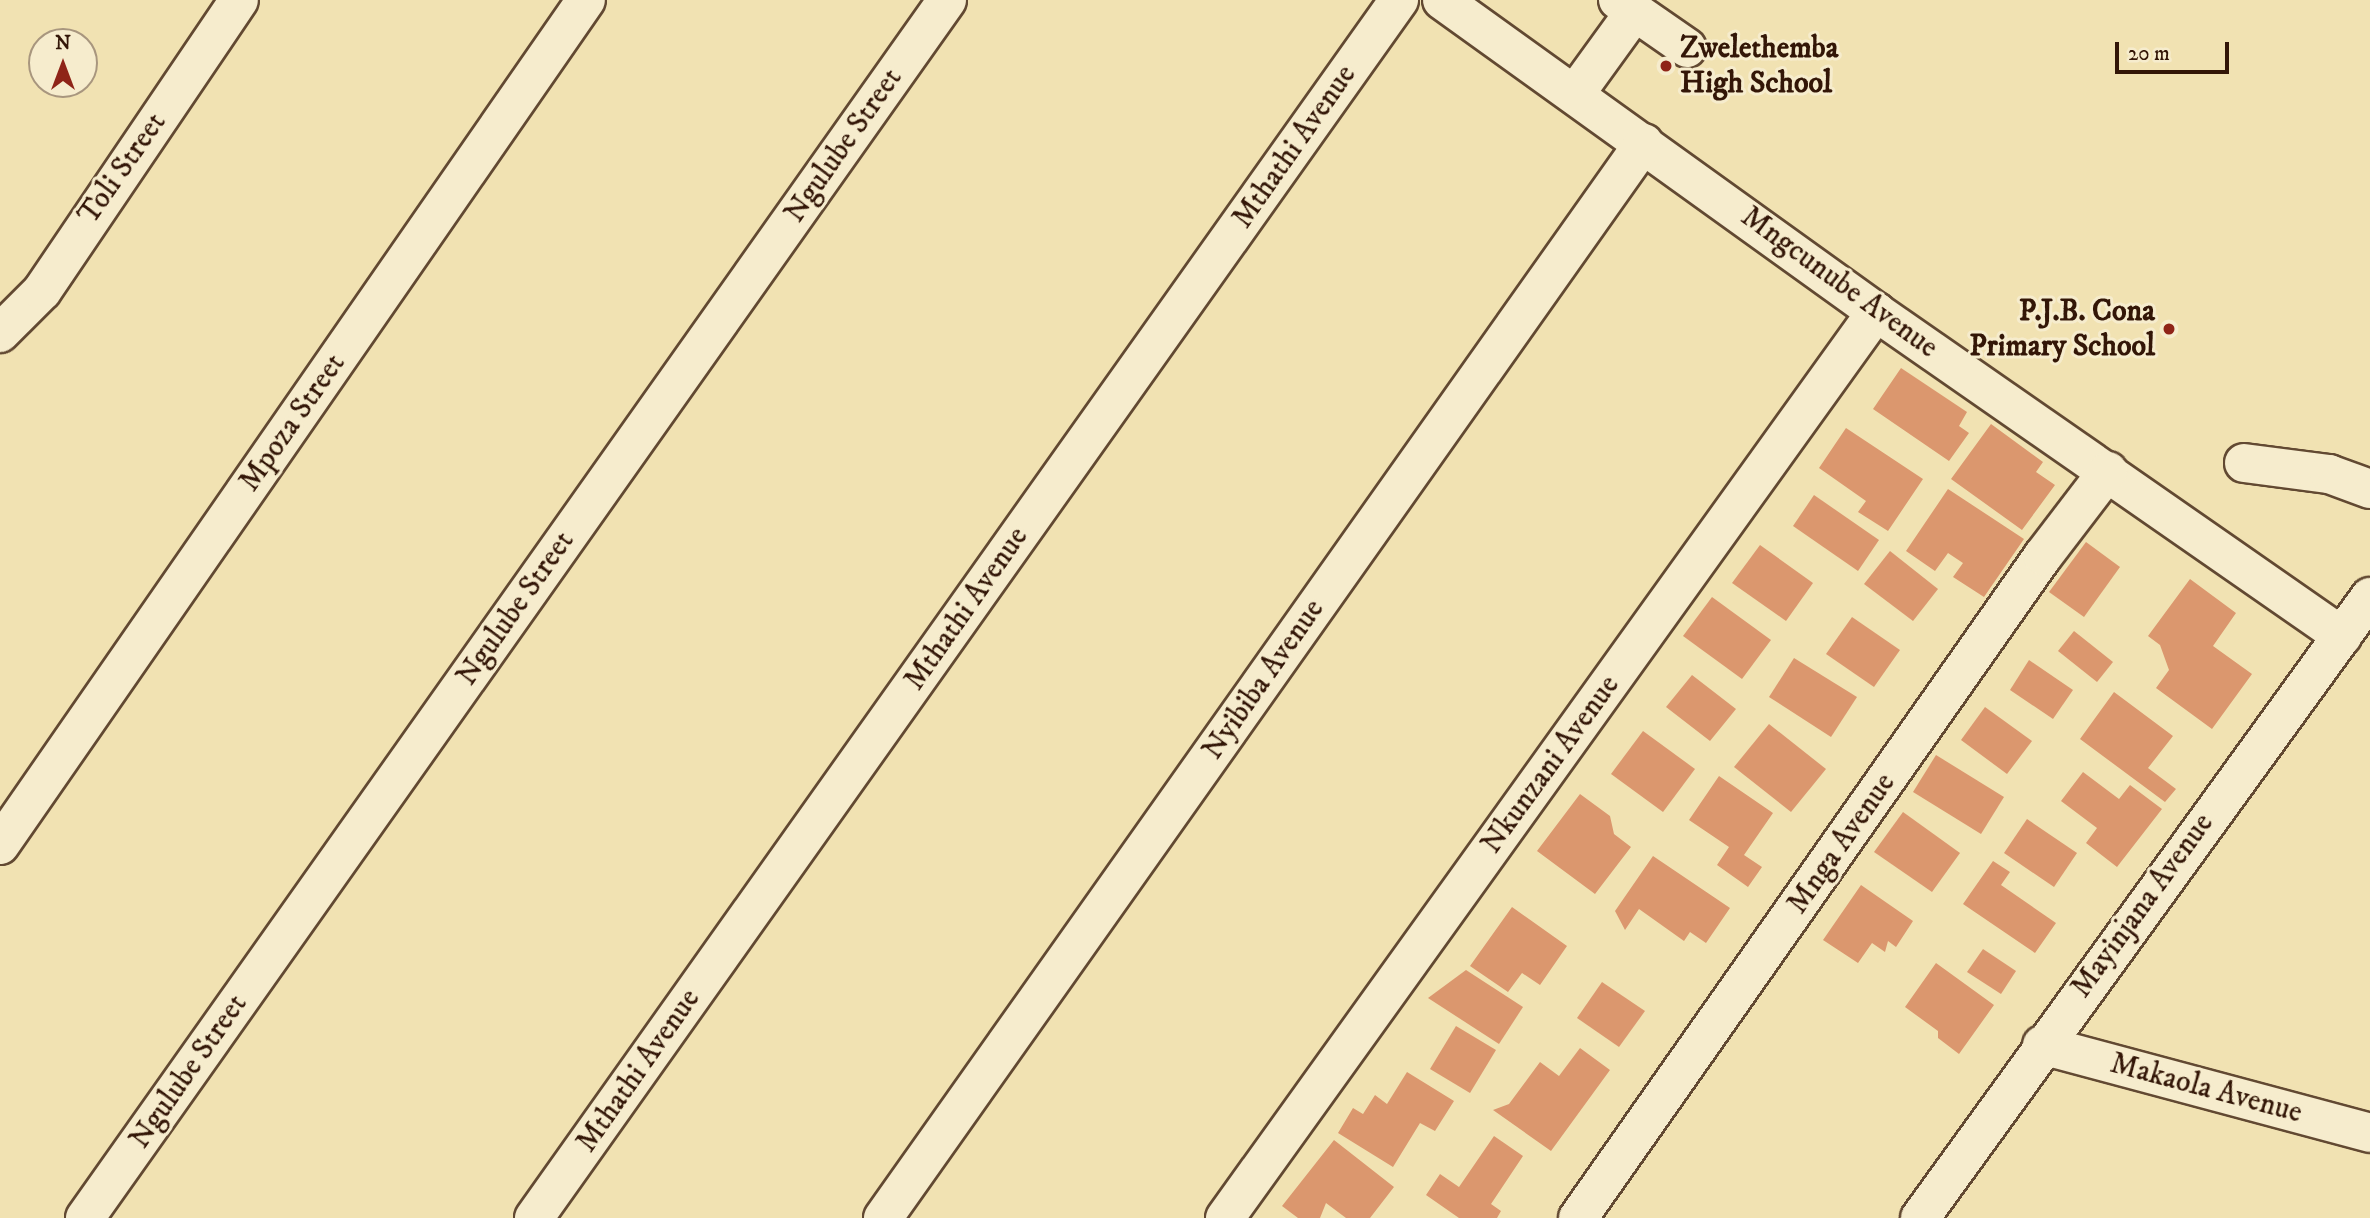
<!DOCTYPE html>
<html>
<head>
<meta charset="utf-8">
<style>
	body { margin:0 }
	#map { position:relative; width:2370px; height:1218px; overflow:hidden; background:#f1e2b2; font-family:"IM FELL DW Pica",serif }
	div>[style] { position:absolute }
	[style*='--x'] { left:calc(var(--x)*1px); top:calc(var(--y)*1px); width:calc(var(--w)*1px); rotate:calc(var(--a)*1deg) }
	.building>* { inset:0; background:#db976e }
	.roads { filter:drop-shadow(2px 0 #624932) drop-shadow(-2px 0 #624932) drop-shadow(0 2px #624932) drop-shadow(0 -2px #624932) }
	.minor>* { height:38px; margin:-19px; padding:0 19px; transform-origin:19px; border-radius:19px; background:#f6eccd }
	.dots>* { width:19px; height:19px; translate:-50% -50%; box-sizing:border-box; border:4px solid #f6eccd; border-radius:50% }
	span { translate:-50% -50%; white-space:nowrap; text-align:center; line-height:1.15; -webkit-text-stroke:6px #f6eccd; paint-order:stroke }
	.poi-label { font-size:30px; color:#331607; font-weight:700 }
	.left { translate:0 -50%; text-align:left }
	.right { translate:-100% -50%; text-align:right }
	.street-label { font-size:30px; color:#331607 }
	.north { position:absolute; left:28px; top:28px; width:70px; height:70px; box-sizing:border-box; background:#f6eccd; border:2px solid #a8967e; border-radius:50%; rotate:0deg; font-size:19px; font-weight:700; line-height:28px; text-align:center; color:#331607 }
	.north::after { content:''; display:block; margin:auto; width:24px; height:32px; background:#8f2418; clip-path:polygon(50% 0,100% 100%,50% 72%,0 100%) }
	.scale { position:absolute; left:2115px; top:42px; width:114px; height:32px; box-sizing:border-box; border:4px solid #331607; border-top:0; padding-left:9px; font-size:21px; line-height:24px; white-space:nowrap; color:#331607; -webkit-text-stroke:5px #f6eccd; paint-order:stroke }
</style>
</head>
<body>
<div id="map">
	<div class="building">
		<div style="clip-path:polygon(1901px 368px,1967px 412px,1959px 426px,1969px 433px,1949px 461px,1873px 409px)"></div>
		<div style="clip-path:polygon(1991px 424px,2043px 462px,2036px 472px,2055px 485px,2022px 530px,1951px 479px)"></div>
		<div style="clip-path:polygon(1846px 428px,1923px 479px,1888px 531px,1858px 512px,1866px 501px,1819px 468px)"></div>
		<div style="clip-path:polygon(1948px 489px,2024px 539px,1984px 597px,1953px 577px,1963px 563px,1948px 553px,1935px 571px,1906px 551px)"></div>
		<div style="clip-path:polygon(1814px 495px,1879px 540px,1858px 571px,1793px 526px)"></div>
		<div style="clip-path:polygon(2086px 542px,2120px 567px,2084px 617px,2049px 592px)"></div>
		<div style="clip-path:polygon(1760px 545px,1813px 583px,1786px 621px,1732px 583px)"></div>
		<div style="clip-path:polygon(1890px 551px,1938px 589px,1913px 621px,1864px 584px)"></div>
		<div style="clip-path:polygon(2190px 579px,2236px 613px,2213px 646px,2252px 674px,2212px 729px,2156px 688px,2169px 670px,2160px 645px,2148px 636px)"></div>
		<div style="clip-path:polygon(1712px 597px,1771px 640px,1742px 679px,1683px 636px)"></div>
		<div style="clip-path:polygon(1852px 617px,1900px 650px,1874px 687px,1826px 654px)"></div>
		<div style="clip-path:polygon(2074px 631px,2113px 662px,2097px 682px,2058px 651px)"></div>
		<div style="clip-path:polygon(1794px 658px,1857px 697px,1831px 737px,1769px 697px)"></div>
		<div style="clip-path:polygon(2029px 660px,2073px 690px,2053px 719px,2010px 690px)"></div>
		<div style="clip-path:polygon(1692px 675px,1736px 709px,1710px 741px,1666px 707px)"></div>
		<div style="clip-path:polygon(2114px 692px,2173px 736px,2148px 768px,2176px 789px,2165px 802px,2080px 739px)"></div>
		<div style="clip-path:polygon(1985px 707px,2032px 741px,2007px 774px,1961px 740px)"></div>
		<div style="clip-path:polygon(1769px 724px,1826px 769px,1791px 812px,1734px 767px)"></div>
		<div style="clip-path:polygon(1643px 731px,1695px 769px,1663px 812px,1611px 774px)"></div>
		<div style="clip-path:polygon(1936px 755px,2004px 797px,1981px 834px,1913px 792px)"></div>
		<div style="clip-path:polygon(2083px 772px,2119px 799px,2130px 785px,2162px 809px,2117px 867px,2086px 843px,2097px 828px,2061px 801px)"></div>
		<div style="clip-path:polygon(1719px 776px,1773px 813px,1744px 855px,1762px 867px,1748px 887px,1717px 865px,1729px 847px,1689px 820px)"></div>
		<div style="clip-path:polygon(1580px 794px,1610px 816px,1614px 834px,1631px 847px,1595px 894px,1537px 851px)"></div>
		<div style="clip-path:polygon(1903px 812px,1960px 853px,1932px 892px,1874px 852px)"></div>
		<div style="clip-path:polygon(2027px 819px,2077px 853px,2054px 887px,2004px 853px)"></div>
		<div style="clip-path:polygon(1653px 856px,1730px 908px,1706px 943px,1690px 932px,1684px 941px,1639px 909px,1625px 930px,1615px 911px)"></div>
		<div style="clip-path:polygon(1993px 861px,2010px 872px,2001px 885px,2056px 923px,2035px 953px,1963px 904px)"></div>
		<div style="clip-path:polygon(1861px 885px,1913px 921px,1896px 947px,1888px 941px,1885px 952px,1872px 943px,1858px 963px,1823px 940px)"></div>
		<div style="clip-path:polygon(1512px 907px,1567px 946px,1540px 985px,1522px 973px,1508px 992px,1470px 966px)"></div>
		<div style="clip-path:polygon(1983px 949px,2016px 971px,2001px 994px,1967px 972px)"></div>
		<div style="clip-path:polygon(1936px 963px,1994px 1005px,1959px 1054px,1938px 1038px,1938px 1031px,1905px 1007px)"></div>
		<div style="clip-path:polygon(1466px 970px,1523px 1007px,1499px 1044px,1428px 998px)"></div>
		<div style="clip-path:polygon(1602px 982px,1645px 1011px,1619px 1047px,1577px 1018px)"></div>
		<div style="clip-path:polygon(1456px 1026px,1496px 1050px,1470px 1093px,1430px 1069px)"></div>
		<div style="clip-path:polygon(1580px 1048px,1610px 1070px,1551px 1151px,1493px 1110px,1509px 1104px,1540px 1062px,1559px 1076px)"></div>
		<div style="clip-path:polygon(1407px 1072px,1454px 1101px,1435px 1131px,1420px 1123px,1393px 1167px,1338px 1133px,1353px 1108px,1363px 1114px,1375px 1095px,1387px 1104px)"></div>
		<div style="clip-path:polygon(1494px 1136px,1523px 1156px,1491px 1204px,1501px 1211px,1497px 1218px,1459px 1218px,1426px 1195px,1440px 1174px,1459px 1187px)"></div>
		<div style="clip-path:polygon(1334px 1140px,1394px 1187px,1370px 1218px,1346px 1218px,1326px 1203px,1320px 1218px,1298px 1218px,1282px 1206px)"></div>
	</div>
	<div class="roads">
		<div class="minor">
			<div style="--x:1442;--y:0;--w:535;--a:35.71"></div>
			<div style="--x:1876;--y:312;--w:568;--a:34.81"></div>
			<div style="--x:1618;--y:0;--w:84;--a:34.8"></div>
			<div style="--x:1575;--y:94;--w:102;--a:-54.1"></div>
			<div style="--x:0;--y:333;--w:59;--a:-45"></div>
			<div style="--x:42;--y:291;--w:351;--a:-55.9"></div>
			<div style="--x:2244;--y:463;--w:86;--a:7.4"></div>
			<div style="--x:2329;--y:474;--w:44;--a:20.1"></div>
			<div style="--x:0;--y:845;--w:1028;--a:-55.26"></div>
			<div style="--x:2042;--y:1045;--w:340;--a:15"></div>
			<div style="--x:85;--y:1218;--w:1492;--a:-54.71"></div>
			<div style="--x:534;--y:1218;--w:1494;--a:-54.62"></div>
			<div style="--x:883;--y:1218;--w:1317;--a:-54.71"></div>
			<div style="--x:1225;--y:1218;--w:1116;--a:-54.3"></div>
			<div style="--x:1578;--y:1218;--w:809;--a:-54.92"></div>
			<div style="--x:2043;--y:556;--w:107;--a:-52.6"></div>
			<div style="--x:1920;--y:1218;--w:767;--a:-54.07"></div>
		</div>
	</div>
	<div class="dots">
		<div style="left:1666px;top:66px;background:#8f2418"></div>
		<div style="left:2169px;top:329px;background:#8f2418"></div>
	</div>
	<div class="poi-label">
		<span class="left" style="left:1680px;top:66px">Zwelethemba<br>High School</span>
		<span class="right" style="left:2155px;top:329px">P.J.B. Cona<br>Primary School</span>
	</div>
	<div class="street-label">
		<span style="left:844px;top:146px;rotate:-55deg">Ngulube Street</span>
		<span style="left:1295px;top:147px;rotate:-55deg">Mthathi Avenue</span>
		<span style="left:123px;top:169px;rotate:-55deg">Toli Street</span>
		<span style="left:1839px;top:283px;rotate:36deg">Mngcunube Avenue</span>
		<span style="left:293px;top:423px;rotate:-55deg">Mpoza Street</span>
		<span style="left:516px;top:609px;rotate:-55deg">Ngulube Street</span>
		<span style="left:967px;top:609px;rotate:-55deg">Mthathi Avenue</span>
		<span style="left:1264px;top:680px;rotate:-55deg">Nyibiba Avenue</span>
		<span style="left:1551px;top:765px;rotate:-54deg">Nkunzani Avenue</span>
		<span style="left:1842px;top:844px;rotate:-55deg">Mnga Avenue</span>
		<span style="left:2143px;top:906px;rotate:-54deg">Mayinjana Avenue</span>
		<span style="left:639px;top:1071px;rotate:-55deg">Mthathi Avenue</span>
		<span style="left:189px;top:1072px;rotate:-55deg">Ngulube Street</span>
		<span style="left:2206px;top:1089px;rotate:15deg">Makaola Avenue</span>
	</div>
	<div class="north">N</div>
	<div class="scale">20 m</div>
</div>
</body>
</html>
